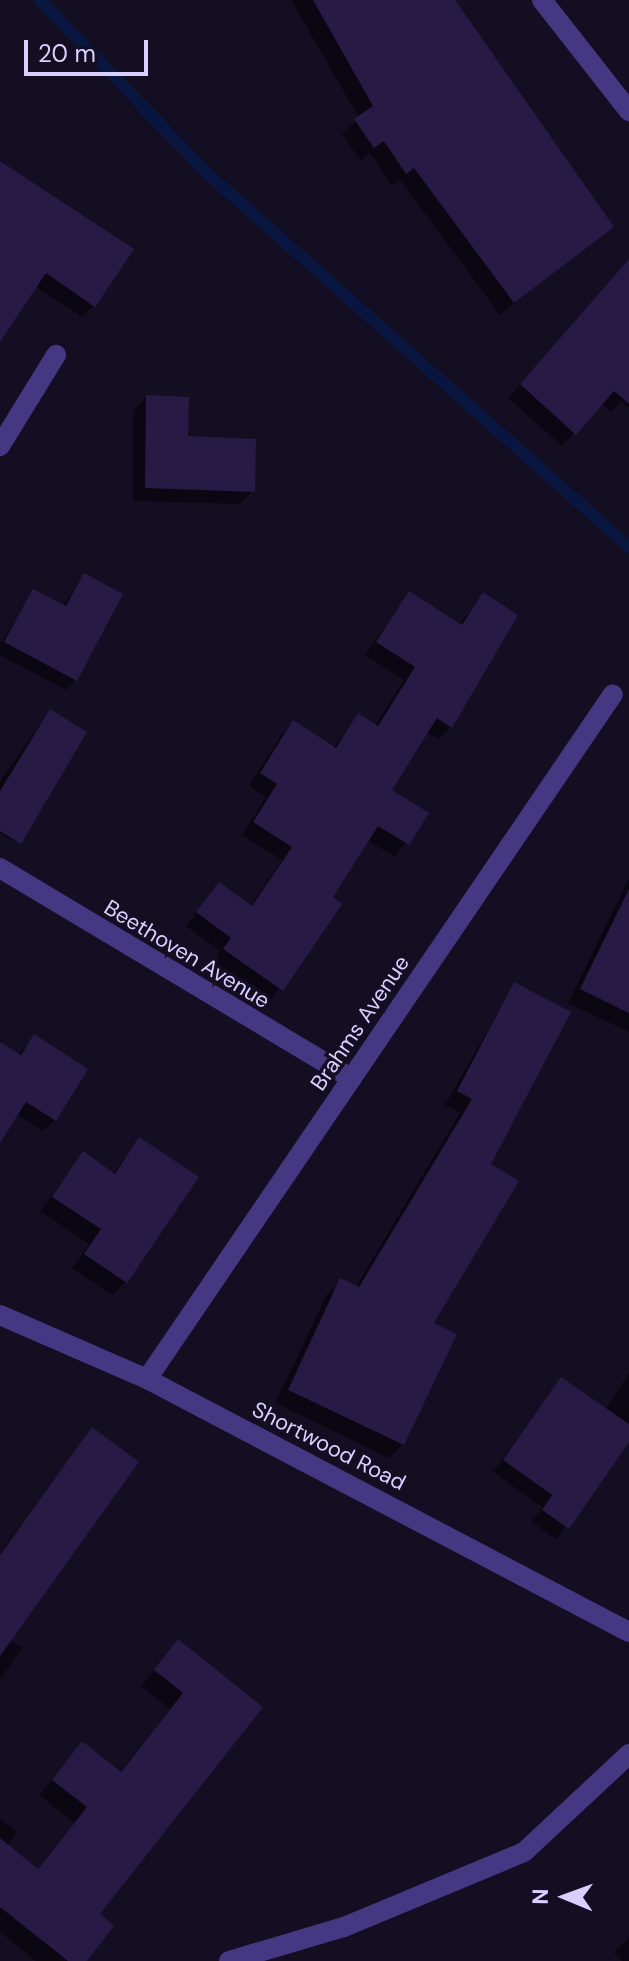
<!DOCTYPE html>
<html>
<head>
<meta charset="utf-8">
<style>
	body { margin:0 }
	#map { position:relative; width:629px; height:1961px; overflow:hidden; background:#140e23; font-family:"DM Sans",sans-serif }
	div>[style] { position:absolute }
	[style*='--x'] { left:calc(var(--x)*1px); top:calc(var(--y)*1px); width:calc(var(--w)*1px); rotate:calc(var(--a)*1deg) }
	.shadow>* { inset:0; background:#0007 }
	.stream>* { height:12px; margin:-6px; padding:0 6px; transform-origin:6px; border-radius:6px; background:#091740 }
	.building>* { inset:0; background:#271a44 }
	.minor>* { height:20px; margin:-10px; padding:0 10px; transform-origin:10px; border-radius:10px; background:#443882 }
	span { translate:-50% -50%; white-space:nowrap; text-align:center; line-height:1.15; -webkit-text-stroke:7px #140e23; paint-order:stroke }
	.street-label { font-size:22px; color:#dad0ff }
	.north { position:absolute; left:525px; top:1857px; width:80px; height:80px; -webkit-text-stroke:6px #140e23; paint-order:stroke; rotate:271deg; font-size:22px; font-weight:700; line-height:32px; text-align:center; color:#dad0ff }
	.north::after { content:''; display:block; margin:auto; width:28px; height:36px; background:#dad0ff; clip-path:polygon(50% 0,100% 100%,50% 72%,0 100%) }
	.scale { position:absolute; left:24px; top:40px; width:124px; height:36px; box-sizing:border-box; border:4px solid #dad0ff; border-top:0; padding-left:10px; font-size:24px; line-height:28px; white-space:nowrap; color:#dad0ff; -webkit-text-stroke:6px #140e23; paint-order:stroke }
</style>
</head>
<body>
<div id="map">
	<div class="shadow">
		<div style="clip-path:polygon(291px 0,453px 0,611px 227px,500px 315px,400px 180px,392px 186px,370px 153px,360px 160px,342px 134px,359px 118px)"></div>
		<div style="clip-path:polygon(0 180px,94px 306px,82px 317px,35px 286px,0 334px)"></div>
		<div style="clip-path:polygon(629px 260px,629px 408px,621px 401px,611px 412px,601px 403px,562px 446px,508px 398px)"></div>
		<div style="clip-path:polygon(146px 397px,253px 491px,239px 504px,133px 501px,133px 411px)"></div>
		<div style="clip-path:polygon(84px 575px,75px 680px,66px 690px,0 655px,0 644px,34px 591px,63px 606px)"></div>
		<div style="clip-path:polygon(409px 593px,459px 625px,483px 595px,451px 727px,438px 739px,426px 732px,389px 790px,427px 814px,395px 857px,367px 840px,330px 898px,339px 904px,269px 1002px,212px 962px,220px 951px,186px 926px,219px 884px,250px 907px,282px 860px,242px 835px,266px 797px,249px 786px,281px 735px,293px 723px,333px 748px,358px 716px,375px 726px,404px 680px,365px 655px)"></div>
		<div style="clip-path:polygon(50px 711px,24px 832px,14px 841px,0 833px,0 781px)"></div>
		<div style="clip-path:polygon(629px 878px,629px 1032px,568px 1003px)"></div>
		<div style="clip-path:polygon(514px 984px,488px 1165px,431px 1324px,403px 1444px,389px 1458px,275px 1403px,327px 1294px,341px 1281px,355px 1288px,460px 1113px,445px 1105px)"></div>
		<div style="clip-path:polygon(34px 1037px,55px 1120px,43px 1131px,16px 1114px,0 1140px,0 1045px,18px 1055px)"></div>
		<div style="clip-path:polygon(140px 1140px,126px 1282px,112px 1295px,72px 1268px,89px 1244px,40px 1211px,83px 1154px,112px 1174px)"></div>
		<div style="clip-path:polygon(629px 1373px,629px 1439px,556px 1539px,532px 1522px,542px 1507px,493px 1472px,561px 1379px,605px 1410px)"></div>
		<div style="clip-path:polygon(92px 1430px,9px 1640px,22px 1648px,0 1680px,0 1553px)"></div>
		<div style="clip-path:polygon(178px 1642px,261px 1708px,97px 1915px,84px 1961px,36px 1961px,0 1932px,0 1819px,17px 1831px,7px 1846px,37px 1870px,74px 1823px,39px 1795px,82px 1744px,119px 1773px,170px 1709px,141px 1686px)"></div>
		<div style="clip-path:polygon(629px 1937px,629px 1961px,622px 1961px,614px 1953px)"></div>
	</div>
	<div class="stream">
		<div style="--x:40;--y:0;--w:240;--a:46"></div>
		<div style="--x:207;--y:173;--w:564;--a:41.55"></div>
	</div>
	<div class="building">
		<div style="clip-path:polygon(313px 0,455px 0,614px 227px,514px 303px,414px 168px,406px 174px,384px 141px,374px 148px,354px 119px,373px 106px)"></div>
		<div style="clip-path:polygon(0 161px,134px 249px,95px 307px,46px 273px,0 342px)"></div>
		<div style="clip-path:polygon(629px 259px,629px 404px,614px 391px,576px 435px,520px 384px)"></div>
		<div style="clip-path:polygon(146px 395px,189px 397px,188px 436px,256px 439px,255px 492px,145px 488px)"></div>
		<div style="clip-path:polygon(84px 573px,123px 594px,77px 681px,4px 642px,33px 589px,66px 606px)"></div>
		<div style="clip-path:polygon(409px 591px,462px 625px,483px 592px,518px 615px,452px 728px,437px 718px,392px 790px,429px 813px,409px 845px,378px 826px,333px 897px,342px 904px,283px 991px,223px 949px,231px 938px,196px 912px,219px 882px,252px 906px,292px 847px,253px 822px,277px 784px,260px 773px,293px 720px,336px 748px,358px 713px,378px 726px,415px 667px,376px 642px)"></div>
		<div style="clip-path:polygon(50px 709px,87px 732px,21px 844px,0 831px,0 791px)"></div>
		<div style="clip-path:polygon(629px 889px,629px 1013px,580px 989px)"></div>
		<div style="clip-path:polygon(514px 982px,571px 1012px,491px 1164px,519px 1181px,434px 1323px,457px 1334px,404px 1445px,288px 1390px,340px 1278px,359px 1287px,472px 1099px,457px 1091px)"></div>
		<div style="clip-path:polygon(34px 1034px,88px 1069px,56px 1121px,26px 1102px,0 1143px,0 1042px,21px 1055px)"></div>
		<div style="clip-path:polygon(139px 1137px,199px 1177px,127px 1283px,84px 1254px,101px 1229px,52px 1197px,83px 1151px,115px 1174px)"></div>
		<div style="clip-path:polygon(561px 1377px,629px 1424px,629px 1442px,569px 1529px,542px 1510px,552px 1495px,503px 1460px)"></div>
		<div style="clip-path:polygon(92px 1427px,139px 1462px,0 1656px,0 1555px)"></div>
		<div style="clip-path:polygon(178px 1639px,263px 1707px,100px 1914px,114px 1926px,87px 1961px,68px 1961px,0 1907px,0 1838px,38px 1869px,87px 1807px,52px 1780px,82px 1741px,121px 1772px,183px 1693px,154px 1670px)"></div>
	</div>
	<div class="minor">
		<div style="--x:542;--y:0;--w:141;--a:51.9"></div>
		<div style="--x:0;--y:446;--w:107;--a:-58.4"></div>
		<div style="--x:0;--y:868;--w:410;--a:30.9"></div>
		<div style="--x:0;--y:1315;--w:160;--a:23.5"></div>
		<div style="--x:147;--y:1379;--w:544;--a:27.69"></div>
		<div style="--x:147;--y:1379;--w:828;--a:-55.77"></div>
		<div style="--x:229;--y:1961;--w:120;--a:-16.5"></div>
		<div style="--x:344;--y:1927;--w:195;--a:-22.6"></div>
		<div style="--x:524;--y:1852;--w:144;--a:-43"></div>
	</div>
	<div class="street-label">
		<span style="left:187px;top:954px;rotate:31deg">Beethoven Avenue</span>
		<span style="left:360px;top:1023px;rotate:-56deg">Brahms Avenue</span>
		<span style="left:329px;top:1446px;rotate:27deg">Shortwood Road</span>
	</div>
	<div class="north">N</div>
	<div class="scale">20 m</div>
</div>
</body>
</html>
